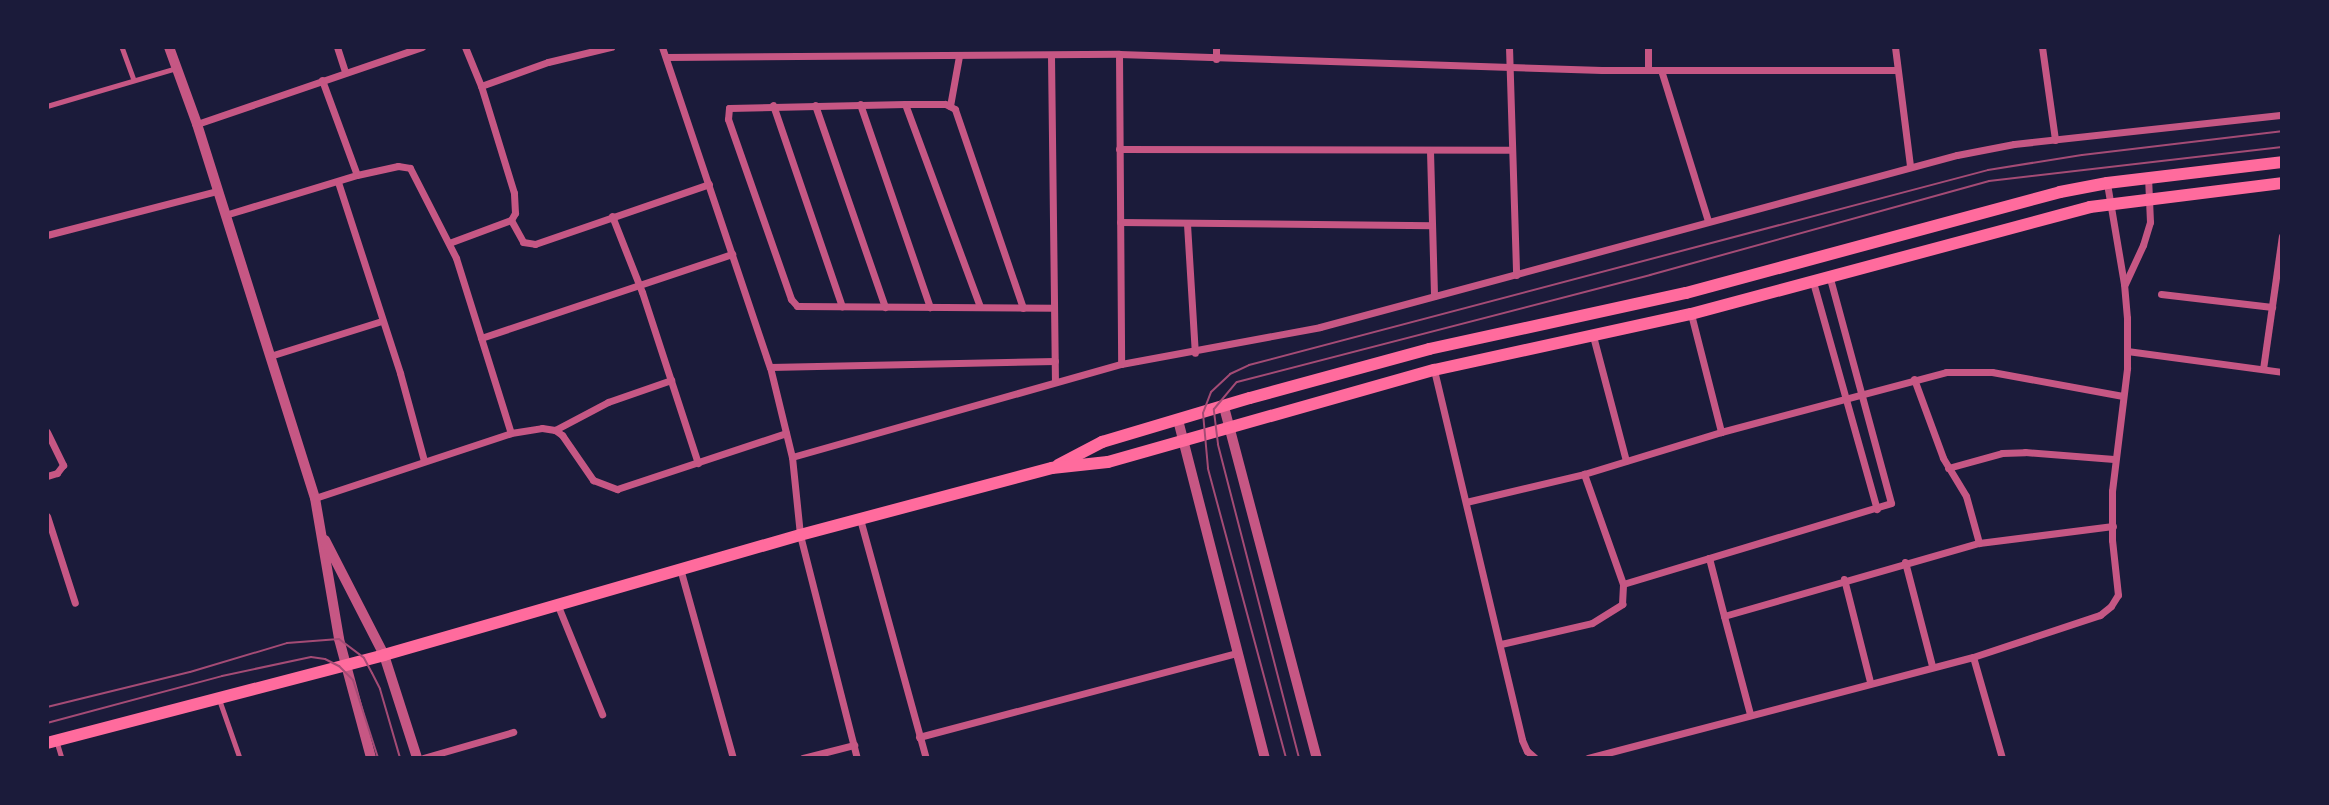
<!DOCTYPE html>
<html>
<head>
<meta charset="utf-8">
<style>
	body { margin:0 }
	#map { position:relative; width:2329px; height:805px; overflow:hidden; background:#1b1b3a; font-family:"Work Sans",sans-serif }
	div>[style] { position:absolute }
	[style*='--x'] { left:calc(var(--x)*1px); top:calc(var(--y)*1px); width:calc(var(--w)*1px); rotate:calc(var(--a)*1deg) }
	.service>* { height:4.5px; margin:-2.25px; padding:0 2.25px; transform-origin:2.25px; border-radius:2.25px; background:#c65784 }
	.minor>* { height:7px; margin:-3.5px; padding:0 3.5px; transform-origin:3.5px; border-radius:3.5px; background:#c65784 }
	.tertiary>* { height:10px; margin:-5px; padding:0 5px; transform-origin:5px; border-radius:5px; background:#c65784 }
	.secondary>* { height:12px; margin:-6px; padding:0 6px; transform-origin:6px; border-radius:6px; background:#ff6b9d }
	.tram>* { height:2px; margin:-1px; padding:0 1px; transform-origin:1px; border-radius:1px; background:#a44b75 }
	span { translate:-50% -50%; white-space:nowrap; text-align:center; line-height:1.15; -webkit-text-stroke:5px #1b1b3a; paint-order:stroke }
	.frame { position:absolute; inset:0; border:49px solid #1b1b3a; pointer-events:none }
</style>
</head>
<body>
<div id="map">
	<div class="service">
		<div style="--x:122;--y:47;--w:35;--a:70"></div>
		<div style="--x:47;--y:106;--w:135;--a:-16.3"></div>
		<div style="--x:220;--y:701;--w:60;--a:70.7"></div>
		<div style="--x:57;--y:742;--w:17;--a:73"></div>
	</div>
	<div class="minor">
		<div style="--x:337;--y:47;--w:26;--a:72"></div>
		<div style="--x:662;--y:47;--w:338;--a:71.4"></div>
		<div style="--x:770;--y:367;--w:93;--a:76.3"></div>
		<div style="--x:792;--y:457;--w:78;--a:84.1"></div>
		<div style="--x:800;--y:535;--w:230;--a:75.7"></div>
		<div style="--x:1216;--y:47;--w:12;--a:90"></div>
		<div style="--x:1509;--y:47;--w:228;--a:88.2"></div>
		<div style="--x:1648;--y:47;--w:23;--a:90"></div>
		<div style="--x:1895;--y:47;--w:120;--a:82.8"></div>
		<div style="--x:2042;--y:47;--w:94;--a:82"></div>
		<div style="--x:1119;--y:54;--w:310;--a:89.6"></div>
		<div style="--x:1051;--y:56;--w:326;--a:89.3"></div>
		<div style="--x:666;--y:57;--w:453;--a:-0.4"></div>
		<div style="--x:1119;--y:54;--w:483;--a:1.9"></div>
		<div style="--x:1602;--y:70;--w:294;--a:0"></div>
		<div style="--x:1661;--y:70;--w:158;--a:72.7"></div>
		<div style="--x:322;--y:80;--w:101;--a:69.8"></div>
		<div style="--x:481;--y:86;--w:71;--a:-19.7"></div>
		<div style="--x:548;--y:62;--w:65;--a:-13.4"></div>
		<div style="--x:860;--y:104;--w:215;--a:71"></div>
		<div style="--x:905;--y:104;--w:216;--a:69.7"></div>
		<div style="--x:773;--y:105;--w:213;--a:71.1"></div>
		<div style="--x:815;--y:105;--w:214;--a:70.9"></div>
		<div style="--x:950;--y:106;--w:51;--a:-79.8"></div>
		<div style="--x:197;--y:124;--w:238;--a:-18.9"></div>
		<div style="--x:1119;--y:149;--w:393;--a:0.1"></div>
		<div style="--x:1430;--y:151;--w:145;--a:88.4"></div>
		<div style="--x:338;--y:182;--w:201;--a:72"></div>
		<div style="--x:400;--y:373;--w:91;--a:74.7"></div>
		<div style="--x:225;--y:215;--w:138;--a:-16.9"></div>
		<div style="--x:357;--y:175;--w:42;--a:-12.4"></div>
		<div style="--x:398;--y:166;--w:12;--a:9"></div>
		<div style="--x:410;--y:168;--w:101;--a:62.9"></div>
		<div style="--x:456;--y:258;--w:183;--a:72.6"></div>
		<div style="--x:612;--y:216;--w:82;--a:68.5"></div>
		<div style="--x:642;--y:292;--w:180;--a:71.9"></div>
		<div style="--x:511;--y:220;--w:25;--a:61"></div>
		<div style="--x:523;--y:242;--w:12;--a:9"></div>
		<div style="--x:535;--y:244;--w:184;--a:-19"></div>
		<div style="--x:1120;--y:222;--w:312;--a:0.6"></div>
		<div style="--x:1187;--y:224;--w:129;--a:86.5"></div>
		<div style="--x:47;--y:235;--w:176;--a:-14.5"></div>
		<div style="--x:449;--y:243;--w:66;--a:-20.4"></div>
		<div style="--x:511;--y:220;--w:8;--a:-60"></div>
		<div style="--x:515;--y:213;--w:20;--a:-93"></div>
		<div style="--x:514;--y:193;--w:112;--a:-107.1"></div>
		<div style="--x:481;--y:86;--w:42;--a:-112.3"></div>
		<div style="--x:1813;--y:282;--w:236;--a:74.3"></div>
		<div style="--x:2125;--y:284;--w:43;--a:-65.2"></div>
		<div style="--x:2143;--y:245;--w:24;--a:-73"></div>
		<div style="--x:2150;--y:222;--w:45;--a:-92.5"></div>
		<div style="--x:2161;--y:294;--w:112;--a:6.7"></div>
		<div style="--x:1023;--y:308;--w:210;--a:-108.9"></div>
		<div style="--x:955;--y:109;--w:11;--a:-153"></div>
		<div style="--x:945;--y:104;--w:40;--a:180"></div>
		<div style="--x:905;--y:104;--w:176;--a:178.7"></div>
		<div style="--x:729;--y:108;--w:11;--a:95"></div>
		<div style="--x:728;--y:119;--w:191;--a:70.7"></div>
		<div style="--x:791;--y:299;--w:9;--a:49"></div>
		<div style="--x:797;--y:306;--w:257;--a:0.4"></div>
		<div style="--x:1691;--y:314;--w:122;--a:75.7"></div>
		<div style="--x:1593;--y:336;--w:129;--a:75.2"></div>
		<div style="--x:481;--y:338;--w:265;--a:-18.5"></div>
		<div style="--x:2127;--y:351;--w:156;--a:7.7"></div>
		<div style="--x:270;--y:356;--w:117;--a:-17.4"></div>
		<div style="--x:770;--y:367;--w:285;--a:-1.2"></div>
		<div style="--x:2263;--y:369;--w:134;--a:-81.9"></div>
		<div style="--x:1434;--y:370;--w:380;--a:76.6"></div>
		<div style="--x:1522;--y:740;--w:12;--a:66"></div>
		<div style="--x:1527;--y:751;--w:11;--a:41"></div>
		<div style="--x:1914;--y:379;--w:84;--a:69.8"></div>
		<div style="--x:1943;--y:458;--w:44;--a:58.8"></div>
		<div style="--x:1966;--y:496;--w:49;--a:74.5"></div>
		<div style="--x:555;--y:430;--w:60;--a:-27.8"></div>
		<div style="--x:608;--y:402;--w:67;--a:-19.2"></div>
		<div style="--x:47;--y:432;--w:37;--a:64"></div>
		<div style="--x:63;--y:465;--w:10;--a:127"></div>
		<div style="--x:57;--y:473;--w:10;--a:163"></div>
		<div style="--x:792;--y:457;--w:342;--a:-15.8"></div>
		<div style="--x:1121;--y:364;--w:202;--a:-10.5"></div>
		<div style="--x:1320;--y:327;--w:660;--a:-15.11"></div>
		<div style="--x:1957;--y:155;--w:58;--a:-10.9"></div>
		<div style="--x:2014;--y:144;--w:270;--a:-6.2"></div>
		<div style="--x:1948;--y:468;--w:56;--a:-15.5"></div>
		<div style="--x:2002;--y:453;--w:23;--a:-2"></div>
		<div style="--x:2025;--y:452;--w:89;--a:4.5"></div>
		<div style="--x:315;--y:498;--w:206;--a:-18.3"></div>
		<div style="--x:511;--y:433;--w:31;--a:-9"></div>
		<div style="--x:542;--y:428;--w:13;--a:9"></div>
		<div style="--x:555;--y:430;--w:9;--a:36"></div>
		<div style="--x:562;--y:435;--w:55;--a:55.4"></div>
		<div style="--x:593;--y:480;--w:26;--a:21"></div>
		<div style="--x:617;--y:489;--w:178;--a:-18.3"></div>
		<div style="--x:1466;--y:502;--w:121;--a:-13.3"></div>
		<div style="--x:1584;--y:474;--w:143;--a:-17"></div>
		<div style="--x:1721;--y:432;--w:233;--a:-14.9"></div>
		<div style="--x:1946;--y:372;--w:46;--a:0"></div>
		<div style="--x:1992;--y:372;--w:133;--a:10.4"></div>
		<div style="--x:47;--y:516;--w:91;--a:72.2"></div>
		<div style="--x:860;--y:519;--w:248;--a:74.6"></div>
		<div style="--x:1709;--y:558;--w:60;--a:75.5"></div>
		<div style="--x:1905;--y:562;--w:107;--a:75.4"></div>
		<div style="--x:681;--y:572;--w:193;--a:74.4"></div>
		<div style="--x:1844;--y:579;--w:106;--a:75.8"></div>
		<div style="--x:1623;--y:584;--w:280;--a:-16.8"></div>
		<div style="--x:1891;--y:503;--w:233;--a:-105.2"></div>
		<div style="--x:558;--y:606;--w:117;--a:67.8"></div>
		<div style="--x:1501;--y:644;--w:93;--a:-13"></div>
		<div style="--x:1592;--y:623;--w:36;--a:-32"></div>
		<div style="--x:1622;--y:604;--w:20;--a:-87"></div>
		<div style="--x:1623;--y:584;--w:117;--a:-109.5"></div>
		<div style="--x:1750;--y:714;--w:101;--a:-104.9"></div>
		<div style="--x:1724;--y:616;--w:265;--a:-16"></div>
		<div style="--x:1979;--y:543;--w:135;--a:-7.2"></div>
		<div style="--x:919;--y:737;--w:329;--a:-14.8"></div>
		<div style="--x:423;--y:758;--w:94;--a:-16.1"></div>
		<div style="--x:803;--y:758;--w:53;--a:-14.3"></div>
		<div style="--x:1588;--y:758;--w:398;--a:-14.7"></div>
		<div style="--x:2002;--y:758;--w:105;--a:-106"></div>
		<div style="--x:1973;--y:657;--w:134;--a:-18.3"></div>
		<div style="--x:2100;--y:615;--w:14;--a:-39"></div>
		<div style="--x:2111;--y:606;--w:13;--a:-58"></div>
		<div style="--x:2118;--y:595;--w:55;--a:-96.2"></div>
		<div style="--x:2112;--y:540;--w:49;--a:-90"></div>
		<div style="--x:2112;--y:491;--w:124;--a:-83"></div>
		<div style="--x:2127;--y:368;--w:50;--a:-90"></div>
		<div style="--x:2127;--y:318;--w:34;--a:-95"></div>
		<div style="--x:2124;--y:284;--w:102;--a:-99.6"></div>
	</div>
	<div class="tertiary">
		<div style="--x:169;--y:47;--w:82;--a:70"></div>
		<div style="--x:197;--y:124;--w:392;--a:72.5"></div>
		<div style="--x:315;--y:498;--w:143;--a:80.3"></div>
		<div style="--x:339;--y:639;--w:123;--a:74.9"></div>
		<div style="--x:1224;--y:407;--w:363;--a:75.2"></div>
		<div style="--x:1178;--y:420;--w:349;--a:75.6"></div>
		<div style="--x:325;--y:540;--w:129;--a:62.8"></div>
		<div style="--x:384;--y:655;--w:108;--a:72.2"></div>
	</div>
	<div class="secondary">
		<div style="--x:1058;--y:465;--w:50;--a:-27.6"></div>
		<div style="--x:1102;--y:442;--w:154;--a:-16.6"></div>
		<div style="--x:1250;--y:398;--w:186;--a:-15.3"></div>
		<div style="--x:1429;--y:349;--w:263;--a:-12.3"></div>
		<div style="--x:1686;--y:293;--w:387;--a:-15.1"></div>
		<div style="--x:2060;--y:192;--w:48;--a:-10.8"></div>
		<div style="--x:2107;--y:183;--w:176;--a:-6.8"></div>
		<div style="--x:47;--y:743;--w:348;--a:-14.6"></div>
		<div style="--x:384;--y:655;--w:433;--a:-16.1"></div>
		<div style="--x:800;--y:535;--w:261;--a:-14.9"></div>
		<div style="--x:1052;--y:468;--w:56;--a:-6.1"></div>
		<div style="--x:1108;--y:462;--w:339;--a:-15.8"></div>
		<div style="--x:1434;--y:370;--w:263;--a:-12.3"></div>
		<div style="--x:1691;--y:314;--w:413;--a:-15"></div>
		<div style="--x:2090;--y:207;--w:193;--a:-7.1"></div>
	</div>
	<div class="tram">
		<div style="--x:47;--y:707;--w:147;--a:-13.8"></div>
		<div style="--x:190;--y:672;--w:101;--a:-16.6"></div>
		<div style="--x:287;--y:643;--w:52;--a:-4.4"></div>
		<div style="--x:339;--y:639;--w:31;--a:37"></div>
		<div style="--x:364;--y:658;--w:17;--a:62"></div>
		<div style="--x:372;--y:673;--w:18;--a:63"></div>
		<div style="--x:380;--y:689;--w:72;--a:73.8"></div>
		<div style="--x:47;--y:723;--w:181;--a:-15"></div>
		<div style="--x:222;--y:676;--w:91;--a:-12.1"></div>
		<div style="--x:311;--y:657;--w:14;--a:8"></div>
		<div style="--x:325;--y:659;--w:16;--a:27"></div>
		<div style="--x:339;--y:666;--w:20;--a:45"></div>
		<div style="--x:353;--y:680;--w:82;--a:72.2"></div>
		<div style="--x:1286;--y:758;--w:300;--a:-105.1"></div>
		<div style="--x:1208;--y:468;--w:55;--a:-95.2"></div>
		<div style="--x:1203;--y:413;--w:22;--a:-69"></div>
		<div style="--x:1211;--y:392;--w:26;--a:-43"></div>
		<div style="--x:1230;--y:374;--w:21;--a:-25"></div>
		<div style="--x:1249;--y:365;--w:764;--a:-14.78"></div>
		<div style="--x:1988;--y:170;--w:95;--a:-9.1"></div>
		<div style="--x:2082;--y:155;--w:201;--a:-6.8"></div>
		<div style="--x:1299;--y:758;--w:324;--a:-104.5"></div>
		<div style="--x:1218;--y:444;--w:35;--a:-97"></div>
		<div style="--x:1214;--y:409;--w:35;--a:-50"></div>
		<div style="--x:1237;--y:382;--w:427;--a:-14.5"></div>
		<div style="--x:1650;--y:275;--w:352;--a:-15.5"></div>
		<div style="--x:1989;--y:181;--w:295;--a:-6.6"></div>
	</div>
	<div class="frame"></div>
</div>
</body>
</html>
